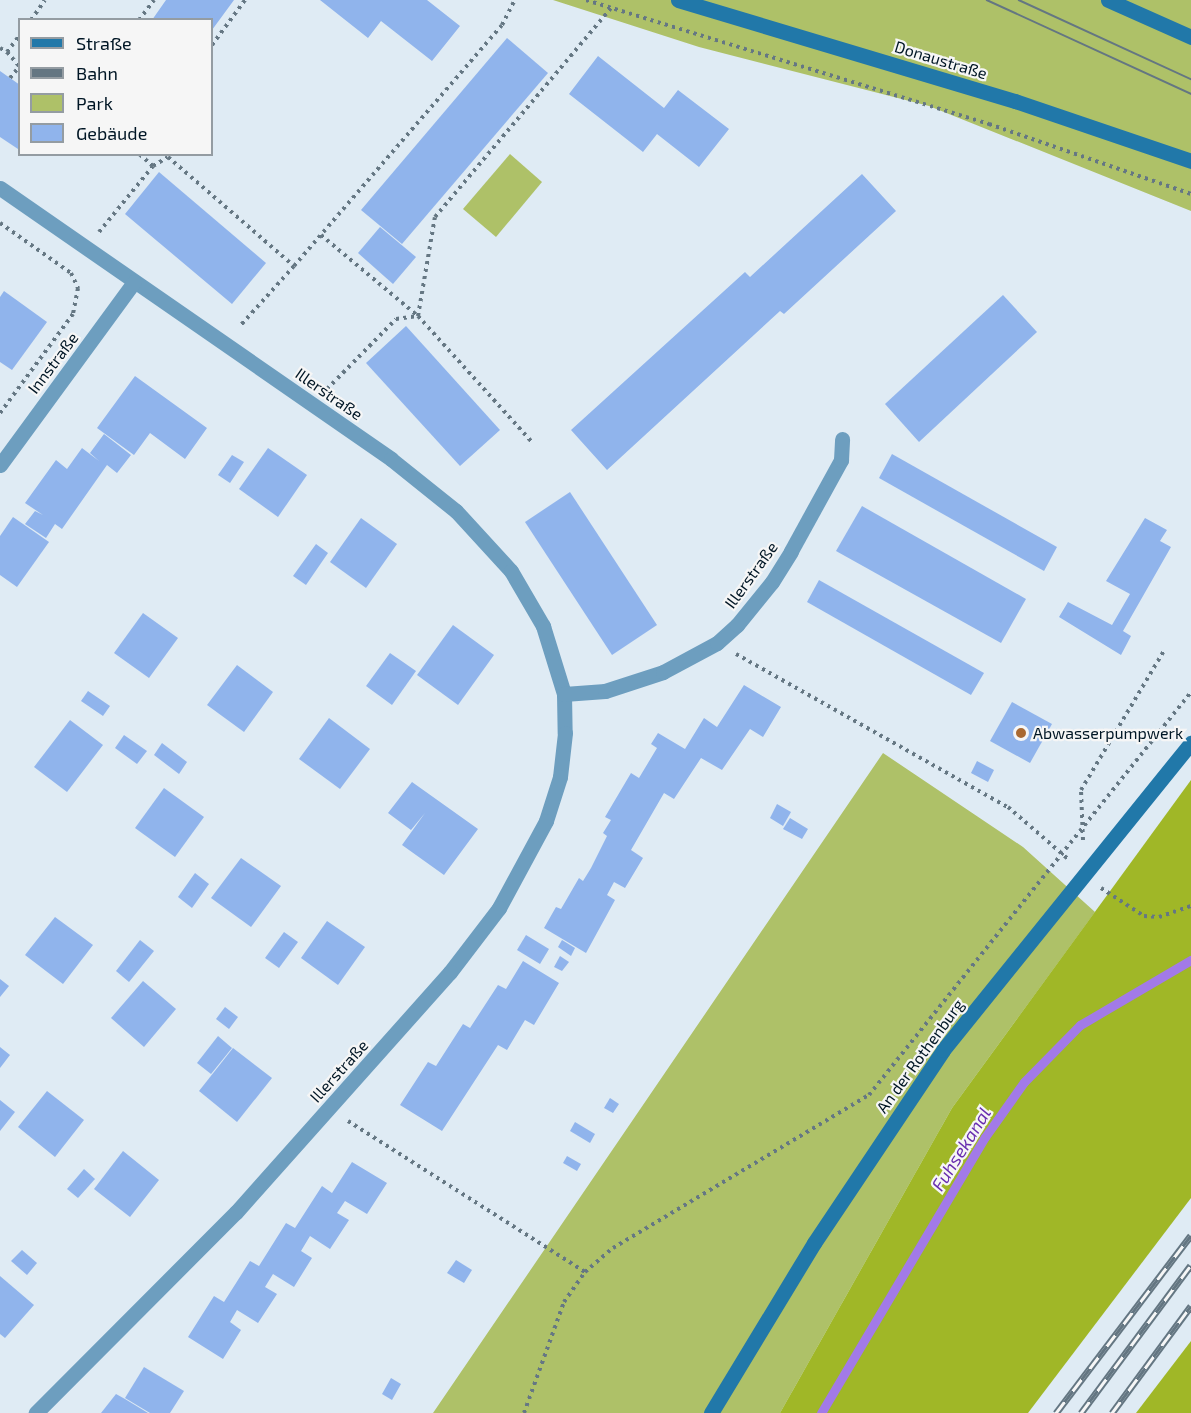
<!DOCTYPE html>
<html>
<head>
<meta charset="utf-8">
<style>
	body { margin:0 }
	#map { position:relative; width:1191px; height:1413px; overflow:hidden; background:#dfebf4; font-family:"Exo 2",sans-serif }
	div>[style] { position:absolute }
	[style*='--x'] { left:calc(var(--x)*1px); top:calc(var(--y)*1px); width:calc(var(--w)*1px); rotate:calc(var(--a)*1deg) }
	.green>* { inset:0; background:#aec168 }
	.forest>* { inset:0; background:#a0b727 }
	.stream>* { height:9px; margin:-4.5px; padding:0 4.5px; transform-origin:4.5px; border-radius:4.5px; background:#a27ae8 }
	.building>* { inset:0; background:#90b4ec }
	.path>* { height:4px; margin-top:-2px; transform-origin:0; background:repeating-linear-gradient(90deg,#657783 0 3px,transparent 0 7.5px) }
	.street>* { height:15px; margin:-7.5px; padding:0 7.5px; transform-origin:7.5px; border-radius:7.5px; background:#6d9ebf }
	.secondary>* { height:15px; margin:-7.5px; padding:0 7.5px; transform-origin:7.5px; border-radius:7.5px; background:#2178a9 }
	.tram>* { height:1.5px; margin:-0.75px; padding:0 0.75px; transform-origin:0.75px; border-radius:0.75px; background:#647682 }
	.rail>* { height:7px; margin-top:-3.5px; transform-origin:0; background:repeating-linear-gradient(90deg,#f6f6f6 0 14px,#647682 0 28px); box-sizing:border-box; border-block:2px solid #647682 }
	.dots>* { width:16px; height:16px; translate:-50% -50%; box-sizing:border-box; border:3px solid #f6f6f6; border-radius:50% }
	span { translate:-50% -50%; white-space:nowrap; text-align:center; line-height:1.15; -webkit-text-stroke:4.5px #f6f6f6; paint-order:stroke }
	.street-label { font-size:16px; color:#001625 }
	.poi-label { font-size:16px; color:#001625 }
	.left { translate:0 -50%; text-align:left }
	.water-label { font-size:18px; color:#682eaf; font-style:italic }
	.legend { position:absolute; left:18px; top:18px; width:195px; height:138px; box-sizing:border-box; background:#f6f6f6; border:2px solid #949ca2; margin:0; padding:8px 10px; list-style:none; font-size:18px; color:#001625 }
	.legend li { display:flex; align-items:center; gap:12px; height:30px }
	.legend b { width:30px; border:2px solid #949ca2 }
</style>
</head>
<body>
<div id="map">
	<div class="green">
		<div style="clip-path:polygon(553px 0,1191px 0,1191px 211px,929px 106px,699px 47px)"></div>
		<div style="clip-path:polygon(510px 154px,542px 182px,496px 237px,463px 209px)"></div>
		<div style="clip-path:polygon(883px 753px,1023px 847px,1095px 912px,952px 1108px,780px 1413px,433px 1413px)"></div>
	</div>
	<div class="forest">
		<div style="clip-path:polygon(1191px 780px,1191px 1198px,1028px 1413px,780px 1413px,952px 1108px)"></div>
		<div style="clip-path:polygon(1191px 1341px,1191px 1413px,1136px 1413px)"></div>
	</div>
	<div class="stream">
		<div style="--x:821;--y:1413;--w:321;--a:-59.3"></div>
		<div style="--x:985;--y:1137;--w:67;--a:-54.7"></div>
		<div style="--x:1024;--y:1082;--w:80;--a:-45.5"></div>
		<div style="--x:1080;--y:1025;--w:129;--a:-30.4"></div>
	</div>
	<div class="building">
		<div style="clip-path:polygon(166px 0,234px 0,212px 30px,212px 20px,152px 20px)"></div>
		<div style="clip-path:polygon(320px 0,427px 0,460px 26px,432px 61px,381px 21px,368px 38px)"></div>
		<div style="clip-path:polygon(507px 38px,548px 73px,402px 244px,361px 210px)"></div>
		<div style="clip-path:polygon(598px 56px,664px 108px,678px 90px,729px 129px,699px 167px,657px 134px,643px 152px,569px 94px)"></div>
		<div style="clip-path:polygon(0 71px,20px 85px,18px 149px,0 137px)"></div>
		<div style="clip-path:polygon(159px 172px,266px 263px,232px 304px,125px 214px)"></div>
		<div style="clip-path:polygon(862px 174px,896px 211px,784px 314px,780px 311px,607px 470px,571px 430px,745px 272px,750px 277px)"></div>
		<div style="clip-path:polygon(380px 227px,416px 257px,393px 284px,358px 253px)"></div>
		<div style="clip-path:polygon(4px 291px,47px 322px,12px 370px,0 362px,0 297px)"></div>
		<div style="clip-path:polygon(1003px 295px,1037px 332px,919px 442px,885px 404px)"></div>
		<div style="clip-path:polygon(406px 326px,500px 430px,460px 466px,366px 363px)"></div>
		<div style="clip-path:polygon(135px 376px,207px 428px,185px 459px,150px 433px,134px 455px,97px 428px)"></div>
		<div style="clip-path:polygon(104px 434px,131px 455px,117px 473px,107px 465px,62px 529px,55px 524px,46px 538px,25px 524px,35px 511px,43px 515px,25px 503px,56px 460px,67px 469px,82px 448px,99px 461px,90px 453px)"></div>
		<div style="clip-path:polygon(268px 448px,307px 475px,278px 517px,239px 489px)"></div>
		<div style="clip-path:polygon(892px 454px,1057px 547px,1044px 571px,879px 478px)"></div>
		<div style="clip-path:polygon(232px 455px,244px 462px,230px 483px,218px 475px)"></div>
		<div style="clip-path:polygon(570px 492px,657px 625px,612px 655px,525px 522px)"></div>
		<div style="clip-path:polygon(862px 506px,1026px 599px,1001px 643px,836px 551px)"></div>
		<div style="clip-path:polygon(13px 517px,49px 542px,17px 587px,0 575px,0 536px)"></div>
		<div style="clip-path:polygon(361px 518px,397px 544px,366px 588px,330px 562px)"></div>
		<div style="clip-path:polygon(1145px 518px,1167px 530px,1160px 541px,1171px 547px,1123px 631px,1131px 636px,1121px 655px,1059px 617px,1068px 602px,1112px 625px,1130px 594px,1106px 581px)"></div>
		<div style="clip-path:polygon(316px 544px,328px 553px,306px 585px,293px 576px)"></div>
		<div style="clip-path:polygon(819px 580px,984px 673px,971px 695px,807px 602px)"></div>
		<div style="clip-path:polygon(143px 613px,178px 638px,149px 678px,114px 653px)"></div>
		<div style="clip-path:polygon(453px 625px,494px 655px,458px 705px,417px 675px)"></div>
		<div style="clip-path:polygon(390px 653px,416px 671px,392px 705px,366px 686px)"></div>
		<div style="clip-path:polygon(237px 665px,273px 692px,244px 732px,207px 705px)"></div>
		<div style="clip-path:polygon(744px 685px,781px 707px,763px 737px,750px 729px,722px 770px,701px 758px,674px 799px,664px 793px,631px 850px,643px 858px,625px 888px,614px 882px,607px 895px,615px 900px,586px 953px,544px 928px,556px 907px,561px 909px,579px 878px,583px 881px,591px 868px,607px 836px,603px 833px,611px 820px,605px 817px,631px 773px,639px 778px,657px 748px,651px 744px,658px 733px,685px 749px,704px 718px,717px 727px)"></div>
		<div style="clip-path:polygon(88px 691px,110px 706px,103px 716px,81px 701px)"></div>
		<div style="clip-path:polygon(1012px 702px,1052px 724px,1030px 763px,990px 741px)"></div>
		<div style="clip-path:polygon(329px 718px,370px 749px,340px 789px,299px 759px)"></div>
		<div style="clip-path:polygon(70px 720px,103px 745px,67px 792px,34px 767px)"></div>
		<div style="clip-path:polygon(124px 735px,147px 751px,137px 764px,115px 748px)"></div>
		<div style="clip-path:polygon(162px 743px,187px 762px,179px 774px,154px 755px)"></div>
		<div style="clip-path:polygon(977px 761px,994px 770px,988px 782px,971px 773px)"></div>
		<div style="clip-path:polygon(412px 782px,478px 829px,444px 875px,402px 845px,425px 813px,411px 830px,388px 813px)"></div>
		<div style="clip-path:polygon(164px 788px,204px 817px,175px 857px,135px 828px)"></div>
		<div style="clip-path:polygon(777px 804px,791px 812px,783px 826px,770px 818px)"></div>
		<div style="clip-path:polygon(790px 818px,808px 829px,802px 839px,783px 829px)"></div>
		<div style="clip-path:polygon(241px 858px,281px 886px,251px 927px,211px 898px)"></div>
		<div style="clip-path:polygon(195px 873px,209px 884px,192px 908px,178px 897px)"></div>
		<div style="clip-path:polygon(55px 917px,93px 945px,63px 984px,25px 955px)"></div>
		<div style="clip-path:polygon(327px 921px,365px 947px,338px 985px,301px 958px)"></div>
		<div style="clip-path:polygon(284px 932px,298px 942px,279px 968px,265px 958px)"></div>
		<div style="clip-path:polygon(526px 935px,549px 949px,540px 964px,517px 950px)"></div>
		<div style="clip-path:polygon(140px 940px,154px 951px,129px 982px,116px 971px)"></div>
		<div style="clip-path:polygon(562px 940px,575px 948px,571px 956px,558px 947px)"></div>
		<div style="clip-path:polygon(560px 956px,569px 962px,562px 971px,554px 967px)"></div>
		<div style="clip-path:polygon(523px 961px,559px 983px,534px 1025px,525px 1020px,507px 1050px,498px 1045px,442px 1131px,400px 1105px,428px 1062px,436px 1066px,463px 1024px,470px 1028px,498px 985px,506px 989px)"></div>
		<div style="clip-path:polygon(0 979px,9px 986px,0 997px)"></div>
		<div style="clip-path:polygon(143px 981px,176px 1009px,144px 1047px,111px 1018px)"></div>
		<div style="clip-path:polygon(225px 1007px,238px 1017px,229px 1029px,216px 1019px)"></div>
		<div style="clip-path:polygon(218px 1036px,232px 1048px,211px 1074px,197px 1063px)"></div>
		<div style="clip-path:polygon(0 1047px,10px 1055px,0 1068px)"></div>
		<div style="clip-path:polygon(233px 1048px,272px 1078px,237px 1122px,199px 1091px)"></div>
		<div style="clip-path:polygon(47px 1091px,84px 1120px,55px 1157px,18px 1127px)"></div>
		<div style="clip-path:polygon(610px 1098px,619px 1104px,613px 1113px,604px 1108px)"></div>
		<div style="clip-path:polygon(0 1100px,15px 1112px,0 1131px)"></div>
		<div style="clip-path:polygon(575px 1122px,595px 1134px,590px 1143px,570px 1131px)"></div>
		<div style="clip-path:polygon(123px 1151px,159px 1180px,130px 1217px,94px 1189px)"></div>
		<div style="clip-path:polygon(567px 1156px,581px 1164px,577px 1171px,563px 1163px)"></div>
		<div style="clip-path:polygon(352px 1162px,387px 1183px,367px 1214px,345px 1201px,337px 1213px,349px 1220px,330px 1249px,310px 1236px,301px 1251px,312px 1258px,294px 1287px,273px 1274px,265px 1287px,277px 1294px,258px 1323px,237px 1310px,230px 1322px,241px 1330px,223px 1359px,188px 1337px,214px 1296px,224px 1302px,250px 1261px,259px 1266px,286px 1223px,295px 1228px,322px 1186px,332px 1193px)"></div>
		<div style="clip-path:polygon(84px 1169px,95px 1179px,78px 1198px,67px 1189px)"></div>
		<div style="clip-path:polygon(22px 1250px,37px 1263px,27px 1275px,11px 1261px)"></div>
		<div style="clip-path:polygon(456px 1260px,472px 1270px,464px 1283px,447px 1273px)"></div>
		<div style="clip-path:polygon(0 1276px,34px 1305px,5px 1338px,0 1334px)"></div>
		<div style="clip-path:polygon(144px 1367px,184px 1391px,170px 1413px,150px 1413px,125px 1398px)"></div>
		<div style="clip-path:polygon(391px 1378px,401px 1384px,392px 1400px,382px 1394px)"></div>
		<div style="clip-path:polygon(116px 1394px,125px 1399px,148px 1413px,101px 1413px)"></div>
	</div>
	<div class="path">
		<div style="--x:586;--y:0;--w:422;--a:17.1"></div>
		<div style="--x:989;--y:124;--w:214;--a:19.1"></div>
		<div style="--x:31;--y:20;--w:24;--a:-55"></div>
		<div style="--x:139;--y:20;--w:25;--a:-53"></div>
		<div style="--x:212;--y:45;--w:56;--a:-53.7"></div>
		<div style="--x:0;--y:48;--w:8;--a:30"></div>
		<div style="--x:7;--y:52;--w:21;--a:-53"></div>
		<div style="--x:7;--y:52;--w:20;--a:49"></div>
		<div style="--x:10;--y:78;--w:14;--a:-51"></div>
		<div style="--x:153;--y:166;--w:17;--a:-31"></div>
		<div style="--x:168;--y:157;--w:167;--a:40.9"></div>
		<div style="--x:294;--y:266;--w:82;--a:132"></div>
		<div style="--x:0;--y:223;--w:87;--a:35.2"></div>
		<div style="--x:71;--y:273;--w:17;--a:65"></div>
		<div style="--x:78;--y:288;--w:26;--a:101"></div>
		<div style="--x:73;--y:314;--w:123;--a:126.4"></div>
		<div style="--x:99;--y:232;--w:85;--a:-50.7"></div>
		<div style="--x:153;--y:166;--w:18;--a:-139"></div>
		<div style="--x:321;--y:235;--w:126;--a:39.9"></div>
		<div style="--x:418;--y:316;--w:100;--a:-80.3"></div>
		<div style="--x:435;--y:217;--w:273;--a:-49.9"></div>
		<div style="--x:294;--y:266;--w:318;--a:-49.2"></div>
		<div style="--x:502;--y:25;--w:28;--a:-63"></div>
		<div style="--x:327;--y:389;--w:98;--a:-45.4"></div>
		<div style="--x:396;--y:319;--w:22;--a:-8"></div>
		<div style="--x:418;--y:316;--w:169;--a:47.9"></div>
		<div style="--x:736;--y:654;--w:312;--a:29.4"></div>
		<div style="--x:1008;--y:807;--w:79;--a:40.9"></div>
		<div style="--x:1083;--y:840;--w:50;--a:-92.3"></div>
		<div style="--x:1081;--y:790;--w:162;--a:-59.2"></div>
		<div style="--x:1101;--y:888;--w:51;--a:33.1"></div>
		<div style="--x:1144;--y:916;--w:15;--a:4"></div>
		<div style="--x:1159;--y:917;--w:34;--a:-19"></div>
		<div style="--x:348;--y:1121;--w:281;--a:32.5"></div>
		<div style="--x:524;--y:1413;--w:118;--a:-70.2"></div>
		<div style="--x:564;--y:1302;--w:37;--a:-55"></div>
		<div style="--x:585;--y:1272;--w:37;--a:-41"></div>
		<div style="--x:613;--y:1248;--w:298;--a:-30.9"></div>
		<div style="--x:869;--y:1095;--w:516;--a:-51.37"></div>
	</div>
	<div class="street">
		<div style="--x:0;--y:188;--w:476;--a:34.7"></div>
		<div style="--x:391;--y:459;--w:83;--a:38.7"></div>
		<div style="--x:456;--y:511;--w:81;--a:47.5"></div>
		<div style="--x:511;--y:571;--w:64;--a:59.8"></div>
		<div style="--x:543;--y:626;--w:71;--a:72.8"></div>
		<div style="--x:564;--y:694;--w:39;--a:89"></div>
		<div style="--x:565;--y:733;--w:44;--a:96.5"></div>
		<div style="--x:560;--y:777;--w:46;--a:107.7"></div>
		<div style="--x:546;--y:821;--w:99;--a:118.4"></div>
		<div style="--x:499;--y:908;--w:81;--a:127.4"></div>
		<div style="--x:450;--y:972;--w:322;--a:131.7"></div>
		<div style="--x:236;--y:1212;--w:284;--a:134.9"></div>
		<div style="--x:0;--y:465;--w:227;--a:-53.8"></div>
		<div style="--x:564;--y:694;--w:41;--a:-4.2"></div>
		<div style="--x:605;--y:691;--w:61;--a:-18.1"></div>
		<div style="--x:663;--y:672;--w:61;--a:-28.2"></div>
		<div style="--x:717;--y:643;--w:27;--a:-42"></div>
		<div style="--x:737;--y:625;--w:55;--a:-50.9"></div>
		<div style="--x:772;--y:582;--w:36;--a:-58"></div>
		<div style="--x:791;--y:551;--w:104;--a:-61.2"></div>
		<div style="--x:841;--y:460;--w:21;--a:-87"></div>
	</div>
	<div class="secondary">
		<div style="--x:678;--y:0;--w:352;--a:16.7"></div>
		<div style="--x:1015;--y:101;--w:186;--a:18.8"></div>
		<div style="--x:1108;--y:0;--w:91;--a:24"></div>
		<div style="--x:711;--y:1413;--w:199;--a:-58.8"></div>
		<div style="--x:814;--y:1243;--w:232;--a:-56.2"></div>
		<div style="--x:943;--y:1050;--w:395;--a:-51.1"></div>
	</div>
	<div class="tram">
		<div style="--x:987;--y:0;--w:225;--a:24.7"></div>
		<div style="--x:1019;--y:0;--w:189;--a:24.7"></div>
	</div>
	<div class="rail">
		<div style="--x:1056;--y:1413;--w:223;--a:-52.8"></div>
		<div style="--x:1081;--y:1413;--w:184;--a:-53.4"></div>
		<div style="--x:1112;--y:1413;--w:133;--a:-53.6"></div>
	</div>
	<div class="dots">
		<div style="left:1021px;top:733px;background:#a96932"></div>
	</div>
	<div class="street-label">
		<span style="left:941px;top:60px;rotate:17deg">Donaustraße</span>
		<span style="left:53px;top:363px;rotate:-53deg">Innstraße</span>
		<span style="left:329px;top:394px;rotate:35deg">Illerstraße</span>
		<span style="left:751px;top:575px;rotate:-54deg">Illerstraße</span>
		<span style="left:920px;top:1056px;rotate:-54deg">An der Rothenburg</span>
		<span style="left:339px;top:1071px;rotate:-48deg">Illerstraße</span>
	</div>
	<div class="poi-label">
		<span class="left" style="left:1033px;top:733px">Abwasserpumpwerk</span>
	</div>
	<div class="water-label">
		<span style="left:961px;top:1149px;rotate:-58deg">Fuhsekanal</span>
	</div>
	<ul class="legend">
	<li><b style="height:8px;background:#2178a9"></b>Straße</li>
	<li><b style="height:8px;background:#647682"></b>Bahn</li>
	<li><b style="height:16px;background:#aec168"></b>Park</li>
	<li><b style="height:16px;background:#90b4ec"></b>Gebäude</li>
	</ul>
</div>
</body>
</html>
